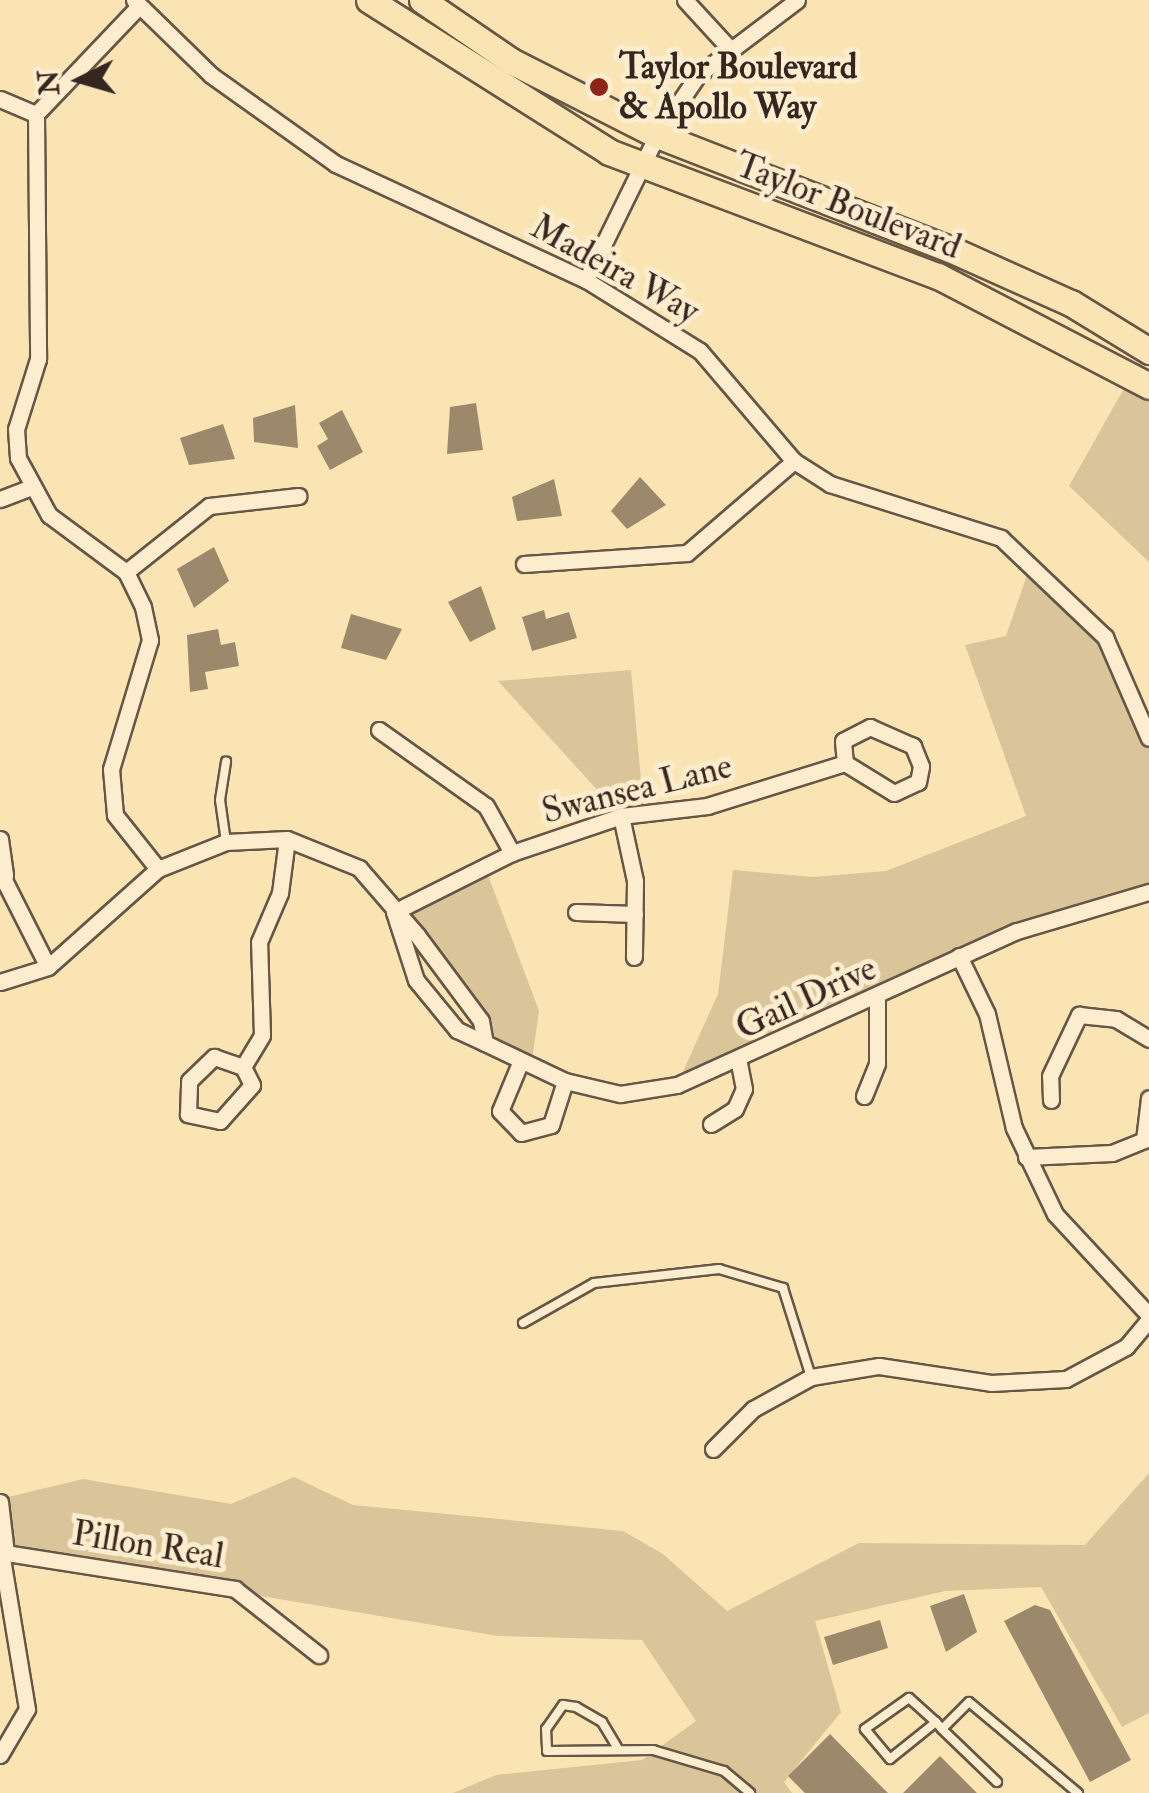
<!DOCTYPE html>
<html>
<head>
<meta charset="utf-8">
<style>
	body { margin:0 }
	#map { position:relative; width:1149px; height:1793px; overflow:hidden; background:#fbe4b3; font-family:"IM FELL Double Pica",serif }
	div>[style] { position:absolute }
	[style*='--x'] { left:calc(var(--x)*1px); top:calc(var(--y)*1px); width:calc(var(--w)*1px); rotate:calc(var(--a)*1deg) }
	.green>* { inset:0; background:#dac49a }
	.building>* { inset:0; background:#9c896c }
	.roads { filter:drop-shadow(2px 0 #675645) drop-shadow(-2px 0 #675645) drop-shadow(0 2px #675645) drop-shadow(0 -2px #675645) }
	.lane>* { height:8px; margin:-4px; padding:0 4px; transform-origin:4px; border-radius:4px; background:#fcedce }
	.street>* { height:15px; margin:-7.5px; padding:0 7.5px; transform-origin:7.5px; border-radius:7.5px; background:#fcedce }
	.primary>* { height:25px; margin:-12.5px; padding:0 12.5px; transform-origin:12.5px; border-radius:12.5px; background:#fbe4b3 }
	.dots>* { width:28px; height:28px; translate:-50% -50%; box-sizing:border-box; border:5px solid #fcedce; border-radius:50% }
	span { translate:-50% -50%; white-space:nowrap; text-align:center; line-height:1.15; -webkit-text-stroke:10px #fcedce; paint-order:stroke }
	.poi-label { font-size:35px; color:#362620; font-weight:700 }
	.left { translate:0 -50%; text-align:left }
	.street-label { font-size:35px; color:#362620 }
	.north { position:absolute; left:30px; top:30px; width:100px; height:100px; -webkit-text-stroke:8px #fcedce; paint-order:stroke; rotate:265deg; font-size:28px; font-weight:700; line-height:40px; text-align:center; color:#362620 }
	.north::after { content:''; display:block; margin:auto; width:35px; height:45px; background:#362620; clip-path:polygon(50% 0,100% 100%,50% 72%,0 100%) }
</style>
</head>
<body>
<div id="map">
	<div class="green">
		<div style="clip-path:polygon(1131px 376px,1149px 386px,1149px 562px,1069px 486px)"></div>
		<div style="clip-path:polygon(1031px 563px,1105px 637px,1149px 738px,1149px 892px,1085px 906px,677px 1085px,718px 994px,733px 870px,813px 877px,886px 871px,1026px 816px,965px 645px,1006px 636px)"></div>
		<div style="clip-path:polygon(631px 670px,644px 813px,621px 816px,498px 681px)"></div>
		<div style="clip-path:polygon(485px 867px,539px 1011px,531px 1067px,485px 1043px,481px 1021px,394px 912px)"></div>
		<div style="clip-path:polygon(1149px 1473px,1149px 1713px,1122px 1727px,1041px 1587px,945px 1591px,815px 1621px,841px 1712px,784px 1782px,792px 1793px,453px 1793px,496px 1775px,642px 1760px,696px 1721px,642px 1640px,498px 1636px,6px 1553px,0 1499px,83px 1479px,231px 1504px,294px 1477px,353px 1505px,623px 1531px,663px 1554px,727px 1611px,859px 1543px,1085px 1545px)"></div>
	</div>
	<div class="building">
		<div style="clip-path:polygon(476px 403px,483px 450px,447px 454px,450px 407px)"></div>
		<div style="clip-path:polygon(295px 405px,298px 448px,254px 442px,253px 418px)"></div>
		<div style="clip-path:polygon(342px 410px,363px 452px,330px 470px,317px 446px,328px 439px,319px 423px)"></div>
		<div style="clip-path:polygon(223px 424px,235px 459px,189px 465px,180px 438px)"></div>
		<div style="clip-path:polygon(640px 477px,666px 505px,627px 529px,611px 511px)"></div>
		<div style="clip-path:polygon(554px 479px,562px 516px,517px 521px,512px 497px)"></div>
		<div style="clip-path:polygon(214px 547px,229px 581px,194px 608px,177px 569px)"></div>
		<div style="clip-path:polygon(481px 586px,496px 629px,470px 642px,448px 602px)"></div>
		<div style="clip-path:polygon(544px 610px,546px 619px,569px 612px,577px 638px,532px 651px,522px 617px)"></div>
		<div style="clip-path:polygon(351px 614px,402px 629px,386px 660px,341px 648px)"></div>
		<div style="clip-path:polygon(218px 629px,221px 645px,235px 642px,239px 666px,205px 672px,208px 689px,190px 692px,187px 635px)"></div>
		<div style="clip-path:polygon(964px 1594px,977px 1632px,946px 1652px,930px 1606px)"></div>
		<div style="clip-path:polygon(1035px 1605px,1050px 1610px,1131px 1760px,1090px 1782px,1004px 1621px)"></div>
		<div style="clip-path:polygon(880px 1620px,888px 1648px,833px 1665px,824px 1637px)"></div>
		<div style="clip-path:polygon(830px 1734px,876px 1781px,888px 1793px,805px 1793px,788px 1776px)"></div>
		<div style="clip-path:polygon(940px 1756px,977px 1793px,903px 1793px)"></div>
	</div>
	<div class="roads">
		<div class="lane">
			<div style="--x:226;--y:842;--w:42;--a:-98.1"></div>
			<div style="--x:220;--y:800;--w:39;--a:-81"></div>
			<div style="--x:523;--y:1323;--w:81;--a:-29.4"></div>
			<div style="--x:594;--y:1283;--w:126;--a:-6.4"></div>
			<div style="--x:719;--y:1269;--w:67;--a:16.5"></div>
			<div style="--x:783;--y:1288;--w:93;--a:72.5"></div>
			<div style="--x:936;--y:1722;--w:59;--a:141.2"></div>
			<div style="--x:890;--y:1759;--w:39;--a:-130"></div>
			<div style="--x:865;--y:1729;--w:54;--a:-35.2"></div>
			<div style="--x:909;--y:1698;--w:36;--a:42"></div>
			<div style="--x:936;--y:1722;--w:9;--a:49"></div>
			<div style="--x:617;--y:1747;--w:29;--a:-121"></div>
			<div style="--x:602;--y:1722;--w:30;--a:-150"></div>
			<div style="--x:576;--y:1707;--w:13;--a:-171"></div>
			<div style="--x:563;--y:1705;--w:29;--a:125"></div>
			<div style="--x:546;--y:1729;--w:22;--a:87"></div>
			<div style="--x:547;--y:1751;--w:106;--a:-0.5"></div>
			<div style="--x:653;--y:1750;--w:74;--a:16.5"></div>
			<div style="--x:724;--y:1771;--w:34;--a:40"></div>
			<div style="--x:997;--y:1782;--w:76;--a:-136.1"></div>
			<div style="--x:942;--y:1729;--w:38;--a:-45"></div>
			<div style="--x:969;--y:1702;--w:142;--a:39.9"></div>
		</div>
		<div class="street">
			<div style="--x:134;--y:0;--w:107;--a:44.2"></div>
			<div style="--x:211;--y:75;--w:153;--a:35.5"></div>
			<div style="--x:336;--y:164;--w:276;--a:24.9"></div>
			<div style="--x:586;--y:280;--w:134;--a:31.9"></div>
			<div style="--x:700;--y:351;--w:145;--a:49.5"></div>
			<div style="--x:794;--y:461;--w:43;--a:32.6"></div>
			<div style="--x:830;--y:484;--w:179;--a:17.5"></div>
			<div style="--x:1001;--y:538;--w:144;--a:43.6"></div>
			<div style="--x:1105;--y:637;--w:110;--a:66.5"></div>
			<div style="--x:685;--y:0;--w:67;--a:47.4"></div>
			<div style="--x:139;--y:6;--w:149;--a:133.6"></div>
			<div style="--x:36;--y:114;--w:245;--a:89.5"></div>
			<div style="--x:38;--y:359;--w:73;--a:107.4"></div>
			<div style="--x:16;--y:429;--w:29;--a:86"></div>
			<div style="--x:18;--y:458;--w:65;--a:61.5"></div>
			<div style="--x:49;--y:515;--w:96;--a:36.5"></div>
			<div style="--x:126;--y:572;--w:39;--a:64"></div>
			<div style="--x:143;--y:607;--w:34;--a:78"></div>
			<div style="--x:150;--y:640;--w:135;--a:106.8"></div>
			<div style="--x:111;--y:769;--w:46;--a:85"></div>
			<div style="--x:115;--y:815;--w:69;--a:51.5"></div>
			<div style="--x:0;--y:99;--w:39;--a:23"></div>
			<div style="--x:586;--y:280;--w:161;--a:-63.9"></div>
			<div style="--x:657;--y:135;--w:73;--a:-55.7"></div>
			<div style="--x:698;--y:75;--w:124;--a:-37.1"></div>
			<div style="--x:0;--y:499;--w:34;--a:-21"></div>
			<div style="--x:524;--y:564;--w:163;--a:-3.9"></div>
			<div style="--x:687;--y:553;--w:141;--a:-40.7"></div>
			<div style="--x:126;--y:572;--w:106;--a:-38.5"></div>
			<div style="--x:209;--y:506;--w:90;--a:-6.4"></div>
			<div style="--x:379;--y:730;--w:131;--a:35.4"></div>
			<div style="--x:486;--y:806;--w:54;--a:61"></div>
			<div style="--x:621;--y:816;--w:66;--a:77.8"></div>
			<div style="--x:635;--y:881;--w:76;--a:90.8"></div>
			<div style="--x:0;--y:839;--w:37;--a:82"></div>
			<div style="--x:0;--y:872;--w:106;--a:63.2"></div>
			<div style="--x:394;--y:912;--w:132;--a:-26.6"></div>
			<div style="--x:512;--y:853;--w:115;--a:-18.7"></div>
			<div style="--x:621;--y:816;--w:87;--a:-6.6"></div>
			<div style="--x:707;--y:806;--w:145;--a:-17.3"></div>
			<div style="--x:845;--y:763;--w:57;--a:31.5"></div>
			<div style="--x:894;--y:793;--w:26;--a:-25"></div>
			<div style="--x:918;--y:782;--w:16;--a:-79"></div>
			<div style="--x:921;--y:766;--w:22;--a:-112"></div>
			<div style="--x:913;--y:746;--w:47;--a:-156.2"></div>
			<div style="--x:870;--y:727;--w:30;--a:153"></div>
			<div style="--x:843;--y:741;--w:22;--a:85"></div>
			<div style="--x:576;--y:912;--w:59;--a:1.9"></div>
			<div style="--x:959;--y:956;--w:64;--a:64.2"></div>
			<div style="--x:987;--y:1014;--w:117;--a:76.7"></div>
			<div style="--x:1014;--y:1128;--w:95;--a:64.5"></div>
			<div style="--x:1055;--y:1214;--w:138;--a:47.1"></div>
			<div style="--x:0;--y:982;--w:50;--a:-17.4"></div>
			<div style="--x:48;--y:967;--w:147;--a:-41.7"></div>
			<div style="--x:158;--y:869;--w:73;--a:-21.7"></div>
			<div style="--x:226;--y:842;--w:61;--a:-2.8"></div>
			<div style="--x:287;--y:839;--w:78;--a:21.9"></div>
			<div style="--x:359;--y:868;--w:89;--a:49.1"></div>
			<div style="--x:417;--y:935;--w:107;--a:53.3"></div>
			<div style="--x:481;--y:1021;--w:22;--a:80"></div>
			<div style="--x:485;--y:1043;--w:31;--a:-155"></div>
			<div style="--x:457;--y:1030;--w:65;--a:-129.4"></div>
			<div style="--x:416;--y:980;--w:71;--a:-107.9"></div>
			<div style="--x:485;--y:1043;--w:89;--a:25.4"></div>
			<div style="--x:565;--y:1081;--w:57;--a:13.3"></div>
			<div style="--x:620;--y:1094;--w:58;--a:-9"></div>
			<div style="--x:677;--y:1085;--w:373;--a:-24.4"></div>
			<div style="--x:1017;--y:931;--w:138;--a:-16.5"></div>
			<div style="--x:214;--y:1057;--w:31;--a:19"></div>
			<div style="--x:243;--y:1067;--w:20;--a:63"></div>
			<div style="--x:252;--y:1085;--w:48;--a:131.6"></div>
			<div style="--x:220;--y:1121;--w:33;--a:-168"></div>
			<div style="--x:188;--y:1114;--w:33;--a:-88"></div>
			<div style="--x:189;--y:1081;--w:35;--a:-44"></div>
			<div style="--x:520;--y:1063;--w:52;--a:112.6"></div>
			<div style="--x:500;--y:1111;--w:30;--a:46"></div>
			<div style="--x:521;--y:1133;--w:31;--a:-15"></div>
			<div style="--x:551;--y:1125;--w:46;--a:-72.3"></div>
			<div style="--x:243;--y:1067;--w:37;--a:-59"></div>
			<div style="--x:262;--y:1035;--w:93;--a:-91.8"></div>
			<div style="--x:259;--y:942;--w:53;--a:-66.8"></div>
			<div style="--x:280;--y:893;--w:54;--a:-82.6"></div>
			<div style="--x:864;--y:1096;--w:35;--a:-68"></div>
			<div style="--x:877;--y:1063;--w:64;--a:-90"></div>
			<div style="--x:1051;--y:1100;--w:24;--a:-92"></div>
			<div style="--x:1050;--y:1076;--w:68;--a:-64.6"></div>
			<div style="--x:1079;--y:1015;--w:37;--a:6"></div>
			<div style="--x:1116;--y:1019;--w:39;--a:31"></div>
			<div style="--x:711;--y:1124;--w:28;--a:-32"></div>
			<div style="--x:735;--y:1109;--w:22;--a:-66"></div>
			<div style="--x:744;--y:1089;--w:26;--a:-101"></div>
			<div style="--x:1026;--y:1157;--w:86;--a:-2.7"></div>
			<div style="--x:1112;--y:1153;--w:35;--a:-22"></div>
			<div style="--x:1144;--y:1140;--w:42;--a:-83.2"></div>
			<div style="--x:713;--y:1449;--w:57;--a:-45"></div>
			<div style="--x:753;--y:1409;--w:66;--a:-28.9"></div>
			<div style="--x:811;--y:1377;--w:69;--a:-9.2"></div>
			<div style="--x:879;--y:1366;--w:113;--a:8.6"></div>
			<div style="--x:991;--y:1383;--w:75;--a:-3.1"></div>
			<div style="--x:1066;--y:1379;--w:68;--a:-28.1"></div>
			<div style="--x:1126;--y:1347;--w:35;--a:-50"></div>
			<div style="--x:0;--y:1502;--w:51;--a:83.3"></div>
			<div style="--x:6;--y:1553;--w:232;--a:8.9"></div>
			<div style="--x:235;--y:1589;--w:107;--a:38.2"></div>
			<div style="--x:0;--y:1755;--w:53;--a:-59.6"></div>
			<div style="--x:27;--y:1709;--w:159;--a:-99.4"></div>
		</div>
		<div class="primary">
			<div style="--x:369;--y:0;--w:284;--a:32.3"></div>
			<div style="--x:609;--y:152;--w:352;--a:20.7"></div>
			<div style="--x:938;--y:276;--w:238;--a:27.5"></div>
			<div style="--x:422;--y:0;--w:108;--a:34.4"></div>
			<div style="--x:511;--y:61;--w:164;--a:26.9"></div>
			<div style="--x:657;--y:135;--w:314;--a:21.3"></div>
			<div style="--x:950;--y:249;--w:133;--a:24.1"></div>
			<div style="--x:1071;--y:303;--w:92;--a:31.6"></div>
		</div>
	</div>
	<div class="dots">
		<div style="left:599px;top:87px;background:#8f2418"></div>
	</div>
	<div class="poi-label">
		<span class="left" style="left:619px;top:87px">Taylor Boulevard<br>&amp; Apollo Way</span>
	</div>
	<div class="street-label">
		<span style="left:848px;top:206px;rotate:21deg">Taylor Boulevard</span>
		<span style="left:615px;top:269px;rotate:29deg">Madeira Way</span>
		<span style="left:637px;top:789px;rotate:-14deg">Swansea Lane</span>
		<span style="left:806px;top:998px;rotate:-25deg">Gail Drive</span>
		<span style="left:148px;top:1545px;rotate:9deg">Pillon Real</span>
	</div>
	<div class="north">N</div>
</div>
</body>
</html>
